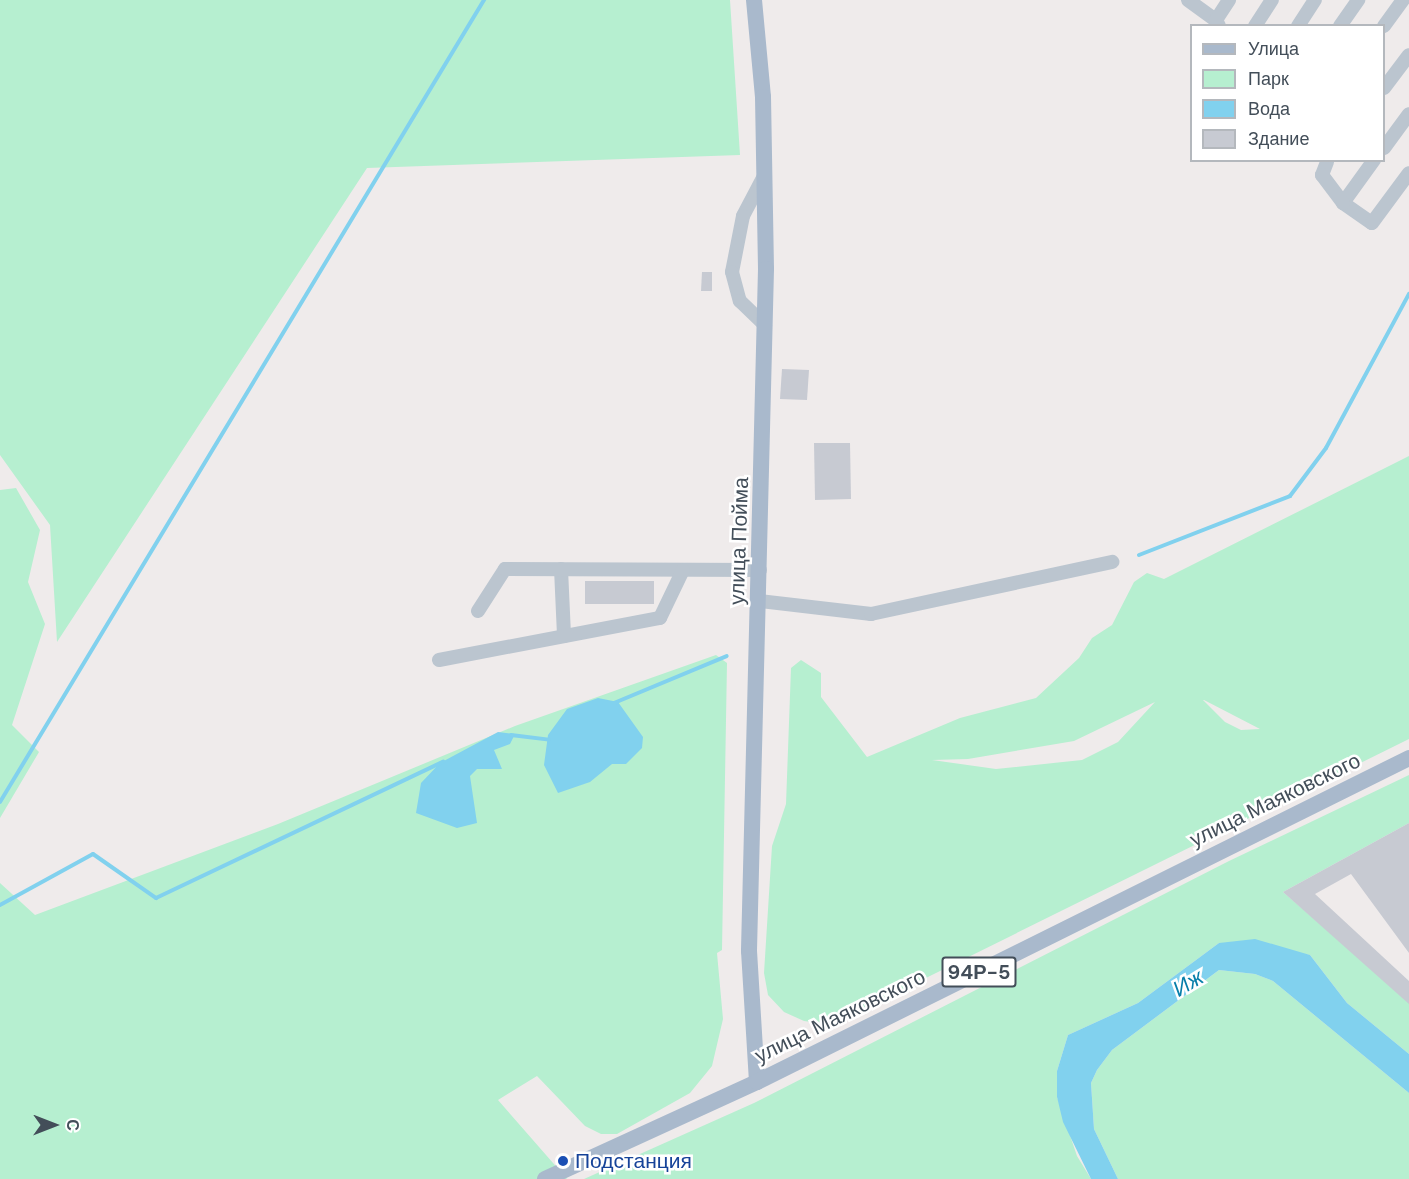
<!DOCTYPE html>
<html>
<head>
<meta charset="utf-8">
<style>
	body { margin:0 }
	#map { position:relative; width:1409px; height:1179px; overflow:hidden; background:#efebeb; font-family:"DM Sans",sans-serif }
	div>[style] { position:absolute }
	[style*='--x'] { left:calc(var(--x)*1px); top:calc(var(--y)*1px); width:calc(var(--w)*1px); rotate:calc(var(--a)*1deg) }
	.green>* { inset:0; background:#b6efd0 }
	.water>* { inset:0; background:#81d1ee }
	.stream>* { height:4px; margin:-2px; padding:0 2px; transform-origin:2px; border-radius:2px; background:#81d1ee }
	.building>* { inset:0; background:#c7cad2 }
	.minor>* { height:14px; margin:-7px; padding:0 7px; transform-origin:7px; border-radius:7px; background:#bbc5cf }
	.major>* { height:16px; margin:-8px; padding:0 8px; transform-origin:8px; border-radius:8px; background:#a9b9cc }
	.dots>* { width:16px; height:16px; translate:-50% -50%; box-sizing:border-box; border:3px solid #fff; border-radius:50% }
	span { translate:-50% -50%; white-space:nowrap; text-align:center; line-height:1.15; -webkit-text-stroke:5px #fff; paint-order:stroke }
	.shield-label span { padding:2px 4px; background:#fff; border:2px solid; border-radius:4px; -webkit-text-stroke-width:0 }
	.shield-label { font-size:20px; color:#434e59; font-weight:700 }
	.street-label { font-size:21px; color:#434e59 }
	.transit-label { font-size:21px; color:#164399 }
	.left { translate:0 -50%; text-align:left }
	.water-label { font-size:22px; color:#077ea9; font-style:italic }
	.legend { position:absolute; left:1190px; top:24px; width:195px; height:138px; box-sizing:border-box; background:#fff; border:2px solid #b4b8bd; margin:0; padding:8px 10px; list-style:none; font-size:18px; color:#434e59 }
	.legend li { display:flex; align-items:center; gap:12px; height:30px }
	.legend b { width:30px; border:2px solid #b4b8bd }
	.north { position:absolute; left:24px; top:1095px; width:60px; height:60px; -webkit-text-stroke:4px #fff; paint-order:stroke; rotate:90deg; font-size:16px; font-weight:700; line-height:24px; text-align:center; color:#434e59 }
	.north::after { content:''; display:block; margin:auto; width:21px; height:27px; background:#434e59; clip-path:polygon(50% 0,100% 100%,50% 72%,0 100%) }
</style>
</head>
<body>
<div id="map">
	<div class="green">
		<div style="clip-path:polygon(0 0,730px 0,740px 155px,367px 168px,57px 642px,50px 525px,0 455px)"></div>
		<div style="clip-path:polygon(evenodd,1409px 456px,1409px 739px,855px 1013px,826px 1024px,804px 1021px,784px 1012px,768px 995px,764px 973px,772px 846px,786px 804px,791px 668px,801px 660px,821px 673px,821px 697px,867px 757px,960px 718px,1036px 698px,1079px 658px,1092px 638px,1112px 625px,1134px 582px,1147px 573px,1164px 579px,1409px 456px,1203px 700px,1204px 700px,1260px 729px,1241px 730px,1225px 722px,1203px 700px,1409px 456px,1155px 702px,1118px 742px,1082px 760px,996px 769px,932px 760px,968px 759px,1074px 741px,1155px 702px)"></div>
		<div style="clip-path:polygon(16px 488px,40px 530px,28px 582px,45px 624px,12px 725px,39px 752px,0 818px,0 490px)"></div>
		<div style="clip-path:polygon(716px 655px,727px 663px,722px 950px,717px 953px,723px 1019px,712px 1066px,690px 1093px,617px 1134px,601px 1134px,585px 1126px,537px 1076px,498px 1100px,567px 1179px,0 1179px,0 883px,35px 915px,278px 824px,515px 726px)"></div>
		<div style="clip-path:polygon(1409px 775px,1409px 823px,1283px 892px,1409px 1001px,1409px 1054px,1347px 1003px,1310px 955px,1219px 943px,1138px 1003px,1068px 1035px,1057px 1071px,1057px 1097px,1077px 1156px,1091px 1179px,584px 1179px,754px 1103px,1229px 861px)"></div>
		<div style="clip-path:polygon(1219px 970px,1255px 974px,1273px 981px,1409px 1093px,1409px 1179px,1118px 1179px,1094px 1129px,1091px 1083px,1097px 1070px,1112px 1050px)"></div>
	</div>
	<div class="water">
		<div style="clip-path:polygon(598px 698px,618px 702px,643px 737px,642px 748px,626px 764px,612px 764px,590px 782px,558px 793px,544px 765px,548px 735px,567px 709px)"></div>
		<div style="clip-path:polygon(498px 732px,515px 734px,510px 744px,494px 750px,502px 769px,477px 769px,470px 776px,477px 823px,457px 828px,416px 813px,421px 783px,440px 763px)"></div>
		<div style="clip-path:polygon(1255px 939px,1310px 955px,1347px 1003px,1409px 1054px,1409px 1093px,1273px 981px,1255px 974px,1219px 970px,1112px 1050px,1097px 1070px,1091px 1083px,1094px 1129px,1118px 1179px,1091px 1179px,1063px 1122px,1057px 1097px,1057px 1071px,1068px 1035px,1138px 1003px,1219px 943px)"></div>
	</div>
	<div class="stream">
		<div style="--x:1139;--y:555;--w:162;--a:-21.3"></div>
		<div style="--x:1290;--y:496;--w:60;--a:-53.1"></div>
		<div style="--x:1326;--y:448;--w:175;--a:-61.7"></div>
		<div style="--x:614;--y:703;--w:122;--a:-22.6"></div>
		<div style="--x:511;--y:735;--w:38;--a:7"></div>
		<div style="--x:0;--y:802;--w:937;--a:-58.89"></div>
		<div style="--x:0;--y:905;--w:106;--a:-28.7"></div>
		<div style="--x:93;--y:854;--w:77;--a:34.9"></div>
		<div style="--x:156;--y:898;--w:318;--a:-25.4"></div>
	</div>
	<div class="building">
		<div style="clip-path:polygon(702px 272px,712px 272px,712px 291px,701px 291px)"></div>
		<div style="clip-path:polygon(782px 369px,809px 370px,807px 400px,780px 399px)"></div>
		<div style="clip-path:polygon(814px 443px,850px 443px,851px 499px,815px 500px)"></div>
		<div style="clip-path:polygon(585px 581px,654px 581px,654px 604px,585px 604px)"></div>
		<div style="clip-path:polygon(1409px 823px,1409px 953px,1351px 874px,1315px 894px,1409px 981px,1409px 1004px,1283px 892px)"></div>
	</div>
	<div class="minor">
		<div style="--x:1188;--y:0;--w:34;--a:36"></div>
		<div style="--x:1219;--y:26;--w:7;--a:-117"></div>
		<div style="--x:1216;--y:20;--w:24;--a:-57"></div>
		<div style="--x:1255;--y:26;--w:31;--a:-57"></div>
		<div style="--x:1298;--y:26;--w:31;--a:-57"></div>
		<div style="--x:1340;--y:26;--w:32;--a:-55"></div>
		<div style="--x:1384;--y:26;--w:32;--a:-54"></div>
		<div style="--x:1384;--y:88;--w:41;--a:-52.9"></div>
		<div style="--x:1384;--y:148;--w:42;--a:-53.7"></div>
		<div style="--x:1374;--y:160;--w:53;--a:125.8"></div>
		<div style="--x:1343;--y:203;--w:35;--a:35"></div>
		<div style="--x:1372;--y:223;--w:62;--a:-53.5"></div>
		<div style="--x:1327;--y:162;--w:14;--a:111"></div>
		<div style="--x:1322;--y:175;--w:35;--a:53"></div>
		<div style="--x:764;--y:176;--w:45;--a:117.7"></div>
		<div style="--x:743;--y:216;--w:57;--a:101.1"></div>
		<div style="--x:732;--y:272;--w:30;--a:75"></div>
		<div style="--x:740;--y:301;--w:35;--a:44"></div>
		<div style="--x:561;--y:569;--w:67;--a:87.4"></div>
		<div style="--x:760;--y:601;--w:112;--a:6.7"></div>
		<div style="--x:871;--y:614;--w:247;--a:-12.2"></div>
		<div style="--x:478;--y:611;--w:50;--a:-57.3"></div>
		<div style="--x:505;--y:569;--w:255;--a:0.2"></div>
		<div style="--x:439;--y:660;--w:225;--a:-10.8"></div>
		<div style="--x:660;--y:618;--w:53;--a:-64.4"></div>
	</div>
	<div class="major">
		<div style="--x:754;--y:0;--w:97;--a:84.7"></div>
		<div style="--x:763;--y:97;--w:172;--a:89"></div>
		<div style="--x:766;--y:269;--w:682;--a:91.43"></div>
		<div style="--x:749;--y:951;--w:131;--a:86.5"></div>
		<div style="--x:545;--y:1179;--w:233;--a:-24.6"></div>
		<div style="--x:757;--y:1082;--w:728;--a:-26.42"></div>
	</div>
	<div class="dots">
		<div style="left:563px;top:1161px;background:#1a4fb4"></div>
	</div>
	<div class="shield-label">
		<span style="left:979px;top:972px">94Р-5</span>
	</div>
	<div class="street-label">
		<span style="left:739px;top:541px;rotate:-88deg">улица Пойма</span>
		<span style="left:1275px;top:800px;rotate:-26deg">улица Маяковского</span>
		<span style="left:840px;top:1016px;rotate:-26deg">улица Маяковского</span>
	</div>
	<div class="transit-label">
		<span class="left" style="left:575px;top:1161px">Подстанция</span>
	</div>
	<div class="water-label">
		<span style="left:1188px;top:983px;rotate:-31deg">Иж</span>
	</div>
	<ul class="legend">
	<li><b style="height:8px;background:#a9b9cc"></b>Улица</li>
	<li><b style="height:16px;background:#b6efd0"></b>Парк</li>
	<li><b style="height:16px;background:#81d1ee"></b>Вода</li>
	<li><b style="height:16px;background:#c7cad2"></b>Здание</li>
	</ul>
	<div class="north">С</div>
</div>
</body>
</html>
